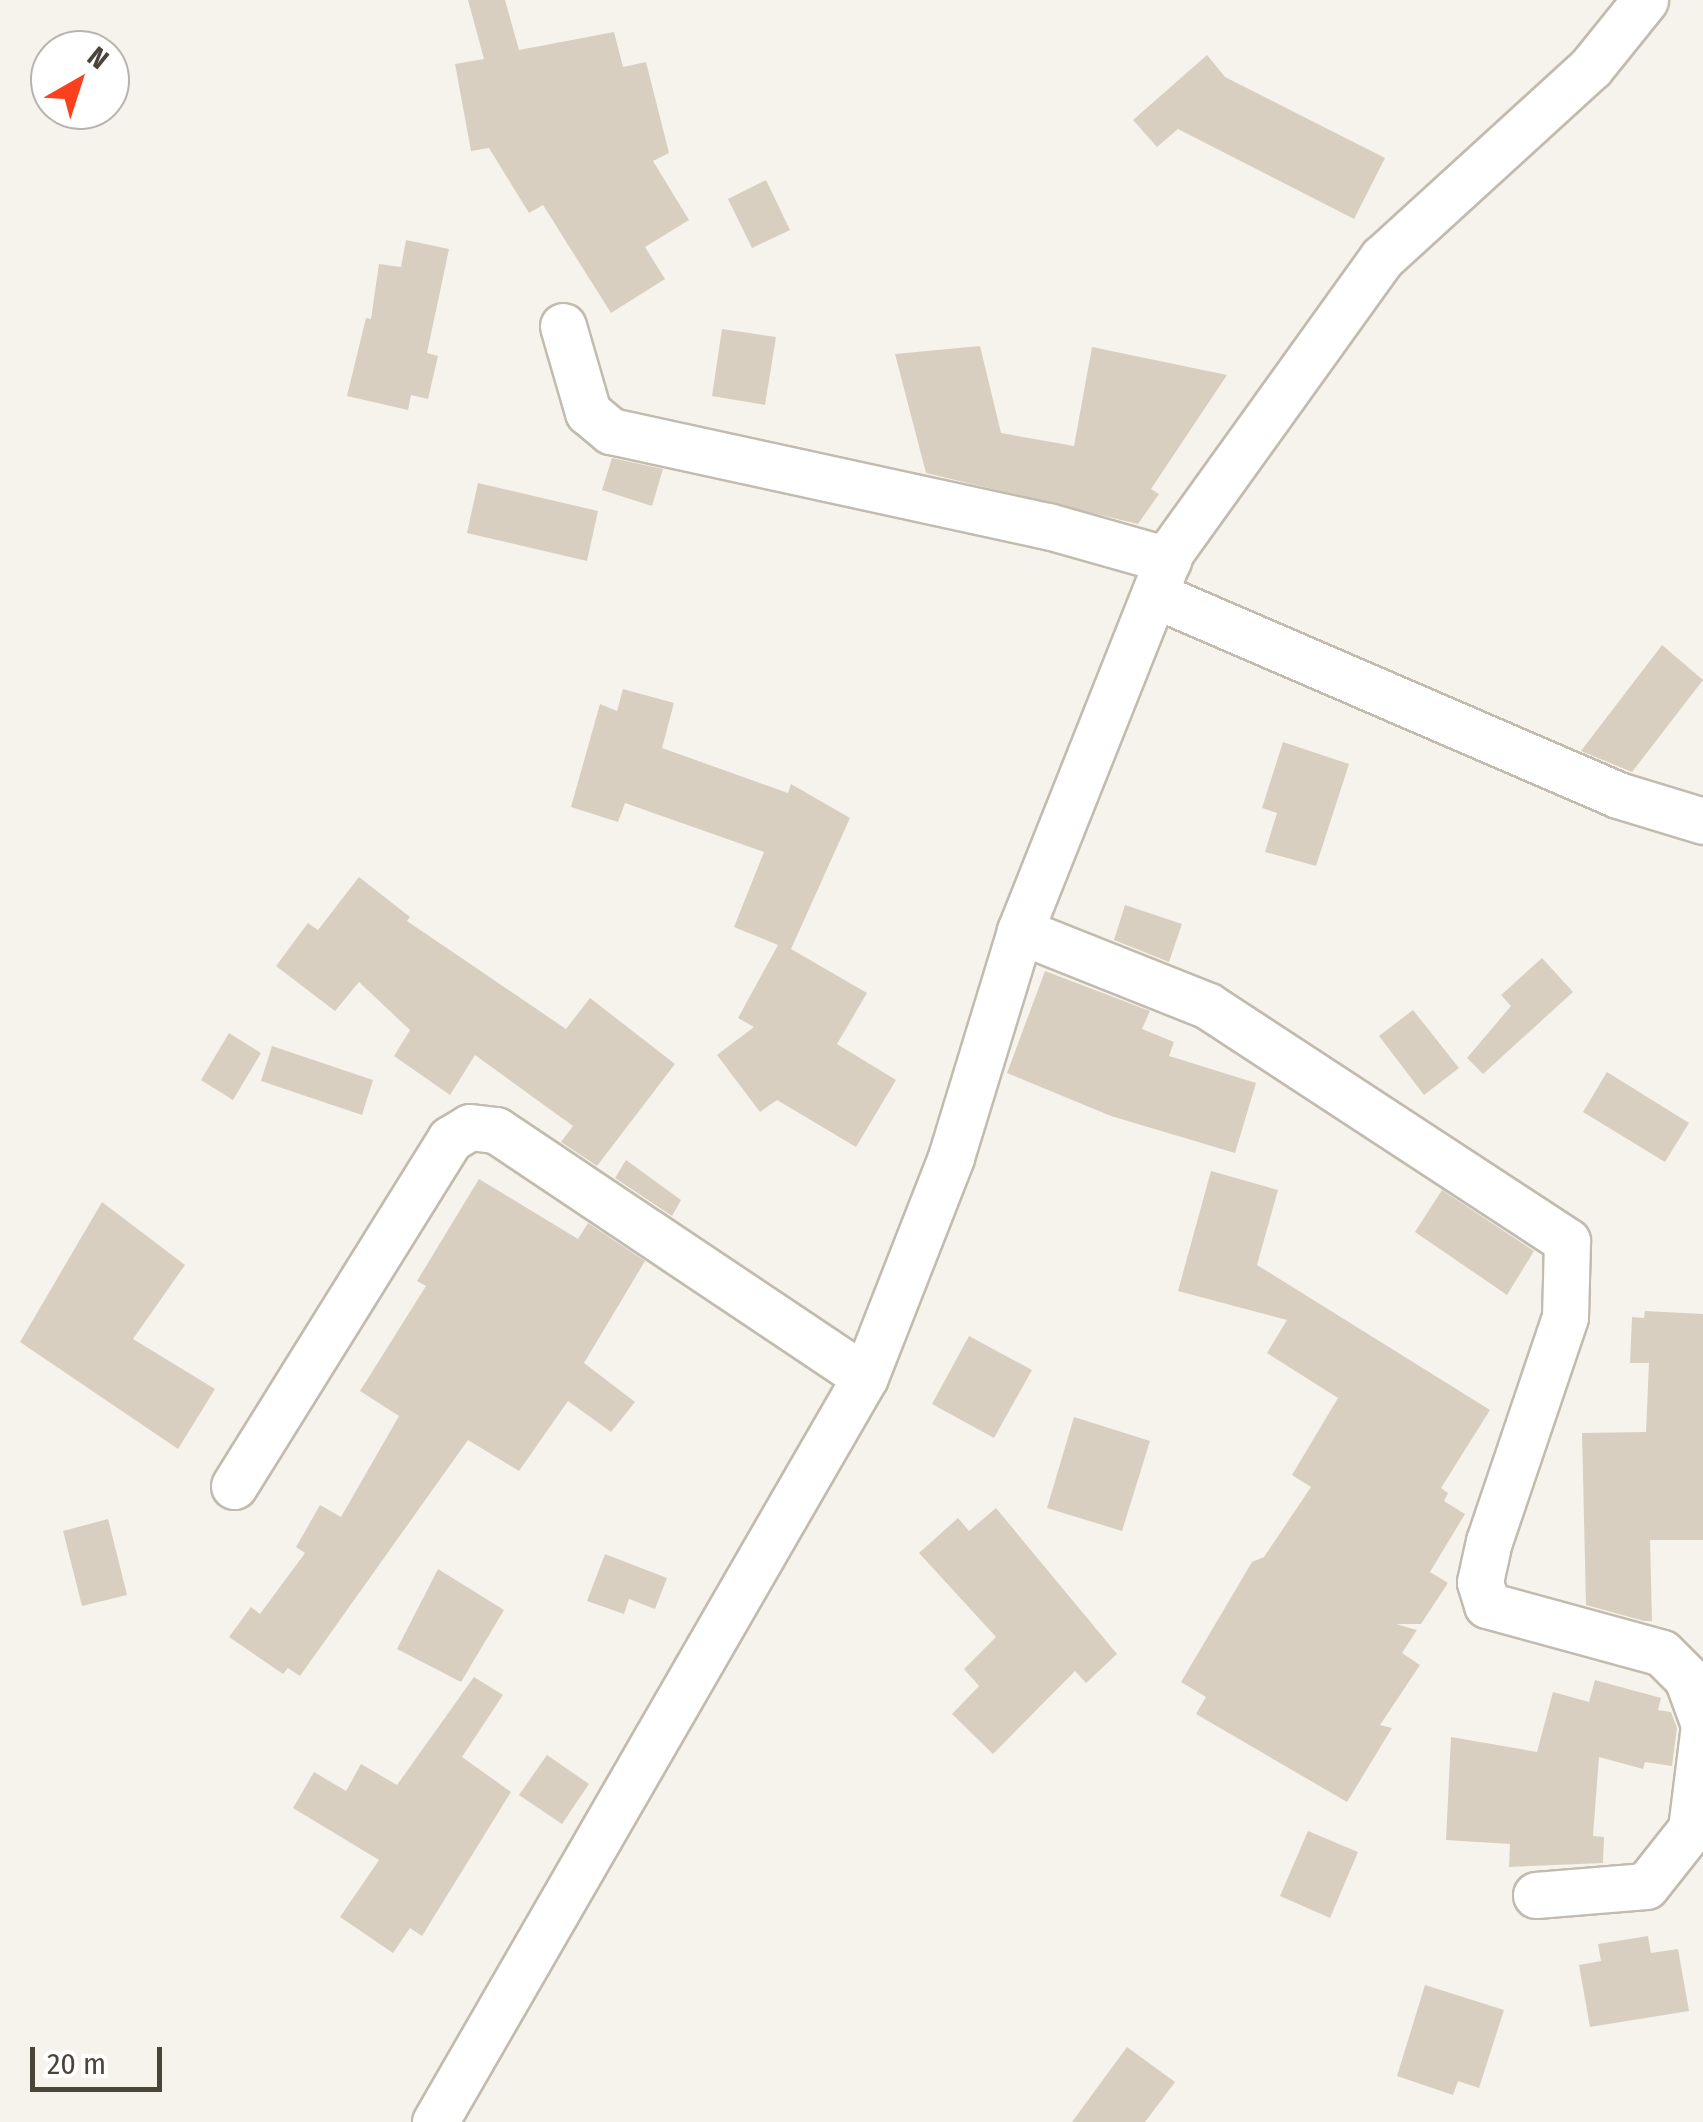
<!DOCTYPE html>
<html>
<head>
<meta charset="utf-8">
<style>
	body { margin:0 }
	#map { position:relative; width:1703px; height:2122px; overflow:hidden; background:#f6f3ec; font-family:"Fira Sans Condensed",sans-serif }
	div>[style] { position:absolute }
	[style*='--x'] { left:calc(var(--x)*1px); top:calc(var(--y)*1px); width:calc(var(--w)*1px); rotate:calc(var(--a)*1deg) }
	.building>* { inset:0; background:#d8cfc1 }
	.roads { filter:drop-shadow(2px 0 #c2bbae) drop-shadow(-2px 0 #c2bbae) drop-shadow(0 2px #c2bbae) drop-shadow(0 -2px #c2bbae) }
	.street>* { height:45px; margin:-22.5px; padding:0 22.5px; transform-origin:22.5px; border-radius:22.5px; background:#fff }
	span { translate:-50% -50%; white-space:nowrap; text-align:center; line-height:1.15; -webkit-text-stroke:8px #fff; paint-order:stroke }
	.north { position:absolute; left:30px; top:30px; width:100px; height:100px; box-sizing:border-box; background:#fff; border:2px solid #b7b4b0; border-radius:50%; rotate:39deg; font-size:28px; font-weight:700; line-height:40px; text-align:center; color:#4b4439 }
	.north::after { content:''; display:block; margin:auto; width:35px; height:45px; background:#fc3f1d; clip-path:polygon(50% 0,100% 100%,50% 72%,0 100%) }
	.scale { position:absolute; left:30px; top:2047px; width:132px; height:45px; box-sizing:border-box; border:5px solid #4b4439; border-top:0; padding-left:12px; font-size:30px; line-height:35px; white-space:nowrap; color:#4b4439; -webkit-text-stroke:8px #fff; paint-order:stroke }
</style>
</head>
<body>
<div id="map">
	<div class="building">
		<div style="clip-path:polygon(468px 0,505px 0,519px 50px,614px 32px,623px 67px,646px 62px,669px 153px,653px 161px,689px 220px,645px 247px,665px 279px,611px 313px,543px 205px,529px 213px,489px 148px,471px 151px,455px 64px,484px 59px)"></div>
		<div style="clip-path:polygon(1207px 55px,1225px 77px,1385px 158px,1354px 219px,1178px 129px,1157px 147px,1133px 120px)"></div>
		<div style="clip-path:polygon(766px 180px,790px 230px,752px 248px,728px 199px)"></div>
		<div style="clip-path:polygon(406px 240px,449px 249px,427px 353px,438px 356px,428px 399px,411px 395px,408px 410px,347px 396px,366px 318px,371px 319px,379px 264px,401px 267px)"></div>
		<div style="clip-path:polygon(722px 329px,776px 337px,765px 405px,712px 396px)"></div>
		<div style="clip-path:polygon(980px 346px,1001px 433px,1074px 446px,1092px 347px,1227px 375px,1151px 489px,1159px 494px,1138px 524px,926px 473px,895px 354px)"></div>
		<div style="clip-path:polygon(612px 458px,663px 469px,652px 506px,602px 490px)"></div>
		<div style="clip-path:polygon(478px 483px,598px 511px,587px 561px,467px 533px)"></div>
		<div style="clip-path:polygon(1662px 645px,1703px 680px,1632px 772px,1581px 751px)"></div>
		<div style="clip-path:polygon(623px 689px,674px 703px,662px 748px,788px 793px,791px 784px,850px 818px,791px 949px,867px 993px,837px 1044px,896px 1080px,856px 1147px,777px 1100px,760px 1112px,717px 1055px,754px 1027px,738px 1018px,778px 945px,734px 927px,764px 852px,625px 803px,618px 822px,571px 807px,600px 704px,617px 711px)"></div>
		<div style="clip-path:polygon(1283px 742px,1349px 764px,1316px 866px,1265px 852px,1277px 813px,1262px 808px)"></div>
		<div style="clip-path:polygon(359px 877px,410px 917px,407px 921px,566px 1029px,590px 998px,675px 1064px,597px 1166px,561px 1142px,573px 1126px,475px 1055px,450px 1095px,394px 1056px,410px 1030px,359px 982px,335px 1011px,276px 966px,308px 923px,318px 930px)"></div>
		<div style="clip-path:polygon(1125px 905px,1182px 924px,1169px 962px,1114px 940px)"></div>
		<div style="clip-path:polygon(1542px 958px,1573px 992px,1483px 1074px,1467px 1058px,1511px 1006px,1501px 995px)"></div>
		<div style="clip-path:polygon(1045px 971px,1150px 1011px,1142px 1029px,1174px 1042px,1169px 1056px,1256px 1083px,1235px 1153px,1111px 1116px,1007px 1073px)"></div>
		<div style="clip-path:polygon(1413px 1010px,1459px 1068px,1424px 1095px,1379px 1036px)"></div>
		<div style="clip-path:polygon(229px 1033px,261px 1053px,233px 1100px,201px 1080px)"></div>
		<div style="clip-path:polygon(272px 1046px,373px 1080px,362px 1115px,261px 1081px)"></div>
		<div style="clip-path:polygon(1607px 1072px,1689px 1123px,1665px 1162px,1583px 1112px)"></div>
		<div style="clip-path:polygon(626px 1160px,681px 1200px,672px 1216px,615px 1178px)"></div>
		<div style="clip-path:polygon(1211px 1171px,1278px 1190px,1257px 1265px,1490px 1410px,1441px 1488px,1448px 1493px,1444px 1501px,1465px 1514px,1430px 1572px,1448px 1583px,1421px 1624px,1396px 1624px,1417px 1630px,1402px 1653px,1420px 1665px,1380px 1725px,1392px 1728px,1347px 1802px,1196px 1714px,1206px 1697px,1181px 1682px,1252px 1562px,1264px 1557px,1311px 1487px,1292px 1475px,1338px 1398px,1267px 1353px,1287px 1320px,1178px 1291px)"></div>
		<div style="clip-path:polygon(479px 1179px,578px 1239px,588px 1223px,645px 1261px,584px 1363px,635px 1402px,611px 1432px,568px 1401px,519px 1471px,468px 1440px,300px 1676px,288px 1668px,283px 1674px,229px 1637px,251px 1607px,260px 1614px,305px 1553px,296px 1547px,320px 1505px,341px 1517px,399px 1416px,360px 1391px,426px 1286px,417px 1281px)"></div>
		<div style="clip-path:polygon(1442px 1190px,1534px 1251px,1507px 1295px,1415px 1232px)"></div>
		<div style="clip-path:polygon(102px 1202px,185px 1265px,133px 1339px,215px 1389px,178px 1449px,20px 1342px)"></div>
		<div style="clip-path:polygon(1645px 1311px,1703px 1314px,1703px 1540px,1650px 1540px,1652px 1621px,1644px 1621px,1586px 1605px,1582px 1433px,1646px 1432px,1649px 1363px,1630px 1363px,1632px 1317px,1644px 1318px)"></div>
		<div style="clip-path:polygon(969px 1336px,1032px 1370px,994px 1438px,932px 1404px)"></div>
		<div style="clip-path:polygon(1074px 1417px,1150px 1441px,1122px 1531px,1047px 1508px)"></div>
		<div style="clip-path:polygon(996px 1508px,1117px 1654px,1086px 1683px,1075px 1671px,993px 1754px,952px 1714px,979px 1686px,964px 1669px,996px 1637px,919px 1553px,958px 1518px,969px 1531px)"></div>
		<div style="clip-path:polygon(108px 1519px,127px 1595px,82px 1606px,63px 1531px)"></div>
		<div style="clip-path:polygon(605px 1554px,667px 1578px,655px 1609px,629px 1599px,624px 1614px,587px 1601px)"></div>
		<div style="clip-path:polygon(438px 1569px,504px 1610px,461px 1682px,397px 1649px)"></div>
		<div style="clip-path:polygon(474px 1677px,503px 1695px,462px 1757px,511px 1792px,422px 1936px,410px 1928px,393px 1953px,340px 1917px,379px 1860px,293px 1808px,314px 1772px,346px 1791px,361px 1764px,397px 1785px)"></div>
		<div style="clip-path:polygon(1595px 1680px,1661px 1698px,1658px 1710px,1671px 1712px,1677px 1728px,1672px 1766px,1645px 1762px,1643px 1769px,1599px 1757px,1593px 1836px,1604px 1837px,1603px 1863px,1509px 1867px,1510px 1844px,1446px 1840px,1451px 1737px,1537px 1752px,1553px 1692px,1589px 1702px)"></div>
		<div style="clip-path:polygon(547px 1755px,589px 1784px,562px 1824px,519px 1795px)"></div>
		<div style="clip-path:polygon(1308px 1831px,1358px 1852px,1330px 1918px,1280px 1896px)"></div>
		<div style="clip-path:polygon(1648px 1936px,1651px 1953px,1678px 1949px,1689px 2011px,1590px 2027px,1579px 1965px,1601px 1961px,1598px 1944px)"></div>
		<div style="clip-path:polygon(1425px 1985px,1504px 2010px,1479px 2088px,1458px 2081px,1453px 2095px,1397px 2076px)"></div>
		<div style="clip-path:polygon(1127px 2047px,1175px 2082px,1145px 2122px,1072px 2122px)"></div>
	</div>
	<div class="roads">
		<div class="street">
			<div style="--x:563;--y:326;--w:90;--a:73.8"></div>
			<div style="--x:588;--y:412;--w:30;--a:40"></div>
			<div style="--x:611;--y:431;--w:447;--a:12.3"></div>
			<div style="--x:1048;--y:526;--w:125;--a:15.8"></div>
			<div style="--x:1155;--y:595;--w:504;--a:23.36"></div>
			<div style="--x:1618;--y:795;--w:89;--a:17"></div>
			<div style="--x:1020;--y:931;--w:202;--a:21.7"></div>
			<div style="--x:1208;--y:1006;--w:429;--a:33.2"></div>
			<div style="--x:1567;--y:1241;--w:76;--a:91.5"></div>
			<div style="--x:1565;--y:1317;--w:237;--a:108.7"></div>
			<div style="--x:1489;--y:1541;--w:42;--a:102.4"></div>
			<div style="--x:1480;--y:1582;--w:24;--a:73"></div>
			<div style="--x:1487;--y:1605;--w:181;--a:15.3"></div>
			<div style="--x:1662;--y:1653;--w:35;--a:45"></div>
			<div style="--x:1687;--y:1678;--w:47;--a:70"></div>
			<div style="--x:234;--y:1486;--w:409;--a:-58.1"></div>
			<div style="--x:450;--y:1139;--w:23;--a:-31"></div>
			<div style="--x:470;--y:1127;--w:26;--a:7"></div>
			<div style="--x:496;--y:1130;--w:444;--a:33.8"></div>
			<div style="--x:1536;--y:1895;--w:110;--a:-4.7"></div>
			<div style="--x:1646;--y:1886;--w:73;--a:-51.7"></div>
			<div style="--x:1691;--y:1829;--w:98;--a:-82.9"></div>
			<div style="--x:435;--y:2122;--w:860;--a:-60.01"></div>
			<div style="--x:865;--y:1377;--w:236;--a:-68.6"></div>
			<div style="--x:951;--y:1157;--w:236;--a:-73"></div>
			<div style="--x:1020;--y:931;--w:410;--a:-68.3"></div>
			<div style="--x:1172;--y:550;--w:360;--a:-54.3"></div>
			<div style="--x:1382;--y:258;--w:283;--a:-42.4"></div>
			<div style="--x:1591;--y:67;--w:86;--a:-51.1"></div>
		</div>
	</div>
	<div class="north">N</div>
	<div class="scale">20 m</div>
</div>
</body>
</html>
